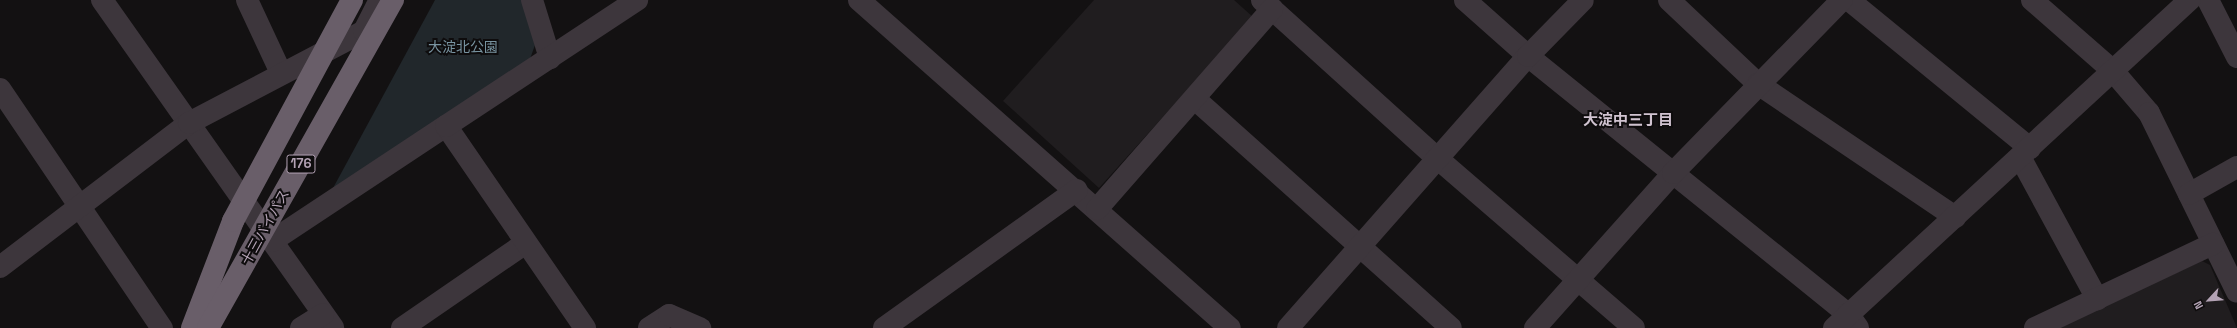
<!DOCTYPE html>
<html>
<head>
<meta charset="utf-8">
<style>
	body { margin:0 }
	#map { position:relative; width:2237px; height:328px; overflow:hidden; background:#131112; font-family:"Space Grotesk","Noto Sans JP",sans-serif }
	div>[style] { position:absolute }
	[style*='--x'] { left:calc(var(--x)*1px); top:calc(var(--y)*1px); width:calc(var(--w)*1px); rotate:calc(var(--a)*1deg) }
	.built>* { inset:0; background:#201d1f }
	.green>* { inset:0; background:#21272b }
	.minor>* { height:22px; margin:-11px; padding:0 11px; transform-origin:11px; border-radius:11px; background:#3d363c }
	.highway-bridge>* { height:22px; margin:-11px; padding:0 11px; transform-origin:11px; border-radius:11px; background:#695e69 }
	span { translate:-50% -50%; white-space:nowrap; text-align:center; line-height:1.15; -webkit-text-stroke:4px #0e0c0d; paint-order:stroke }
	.shield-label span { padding:1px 3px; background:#0e0c0d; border:1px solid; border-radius:3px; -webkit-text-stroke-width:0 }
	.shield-label { font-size:13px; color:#b3a2b4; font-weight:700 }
	.park-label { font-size:14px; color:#7893a0 }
	.street-label { font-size:14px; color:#b3a2b4 }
	.neighbourhood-label { font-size:15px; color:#d0c3d0; font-weight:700 }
	.north { position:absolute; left:2189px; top:280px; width:40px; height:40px; -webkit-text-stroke:3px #0e0c0d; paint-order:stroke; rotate:244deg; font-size:11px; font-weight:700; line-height:16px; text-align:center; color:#b3a2b4 }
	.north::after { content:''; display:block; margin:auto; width:14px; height:18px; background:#b3a2b4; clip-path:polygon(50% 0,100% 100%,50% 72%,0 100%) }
</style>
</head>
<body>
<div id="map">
	<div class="built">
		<div style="clip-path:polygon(1094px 0,1234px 0,1253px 17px,1099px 188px,1003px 101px)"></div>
		<div style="clip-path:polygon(2202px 261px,2210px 265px,2237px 328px,2056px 328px)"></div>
	</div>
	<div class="green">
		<div style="clip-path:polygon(435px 0,522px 0,535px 45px,530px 59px,332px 190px)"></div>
	</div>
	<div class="minor">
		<div style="--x:102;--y:0;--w:401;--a:54.8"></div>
		<div style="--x:247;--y:0;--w:81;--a:65"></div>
		<div style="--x:532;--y:0;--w:61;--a:72.8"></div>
		<div style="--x:859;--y:0;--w:495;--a:41.5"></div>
		<div style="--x:1262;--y:0;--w:236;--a:42.1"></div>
		<div style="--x:1437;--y:158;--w:260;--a:40.8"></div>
		<div style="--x:1465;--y:0;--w:84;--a:41.6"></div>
		<div style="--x:1528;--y:56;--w:411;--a:38.9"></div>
		<div style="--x:1848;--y:314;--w:17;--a:54"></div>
		<div style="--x:1669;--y:0;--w:122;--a:43.3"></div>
		<div style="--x:1758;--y:84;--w:238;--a:34"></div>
		<div style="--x:1849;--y:0;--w:234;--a:39.3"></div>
		<div style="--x:2032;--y:0;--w:108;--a:41.2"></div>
		<div style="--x:2113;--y:71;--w:55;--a:49.4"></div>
		<div style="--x:2149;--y:113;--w:199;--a:63.8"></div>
		<div style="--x:2208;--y:0;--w:64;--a:63"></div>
		<div style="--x:0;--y:89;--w:289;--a:55.9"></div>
		<div style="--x:1195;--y:99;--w:343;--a:41.8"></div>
		<div style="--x:2020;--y:157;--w:162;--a:61.5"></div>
		<div style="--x:2189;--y:194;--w:55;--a:-29.4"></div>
		<div style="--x:1097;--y:209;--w:266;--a:-48.8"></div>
		<div style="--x:272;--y:241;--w:209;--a:-33.5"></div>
		<div style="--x:0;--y:267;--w:238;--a:-37.3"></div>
		<div style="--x:189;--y:123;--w:198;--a:-27.7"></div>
		<div style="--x:364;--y:31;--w:35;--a:-63"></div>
		<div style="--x:301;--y:328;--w:26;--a:-32"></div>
		<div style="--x:402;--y:328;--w:148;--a:-34.5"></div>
		<div style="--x:585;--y:328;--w:245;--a:-124.5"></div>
		<div style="--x:446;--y:126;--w:229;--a:-33.4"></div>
		<div style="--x:649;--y:328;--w:24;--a:-33"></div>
		<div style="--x:669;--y:315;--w:34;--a:23"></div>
		<div style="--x:884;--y:328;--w:237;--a:-35.6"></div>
		<div style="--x:1288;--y:328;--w:363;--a:-48.6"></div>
		<div style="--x:1528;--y:56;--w:78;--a:-45.5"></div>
		<div style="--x:1535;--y:328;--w:208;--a:-48.3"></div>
		<div style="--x:1673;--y:173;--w:242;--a:-45.7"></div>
		<div style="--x:1834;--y:328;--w:484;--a:-42.7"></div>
		<div style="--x:2035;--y:328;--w:197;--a:-25.3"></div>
	</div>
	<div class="highway-bridge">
		<div style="--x:192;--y:328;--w:115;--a:-69"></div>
		<div style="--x:233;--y:221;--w:251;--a:-61.7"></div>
		<div style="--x:208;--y:328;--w:377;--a:-60.6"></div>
	</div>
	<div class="shield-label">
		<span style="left:301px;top:164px">176</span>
	</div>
	<div class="park-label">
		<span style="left:463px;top:47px">大淀北公園</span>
	</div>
	<div class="street-label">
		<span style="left:265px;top:227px;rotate:-61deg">十三バイパス</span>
	</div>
	<div class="neighbourhood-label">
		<span style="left:1628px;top:120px">大淀中三丁目</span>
	</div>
	<div class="north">N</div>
</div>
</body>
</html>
